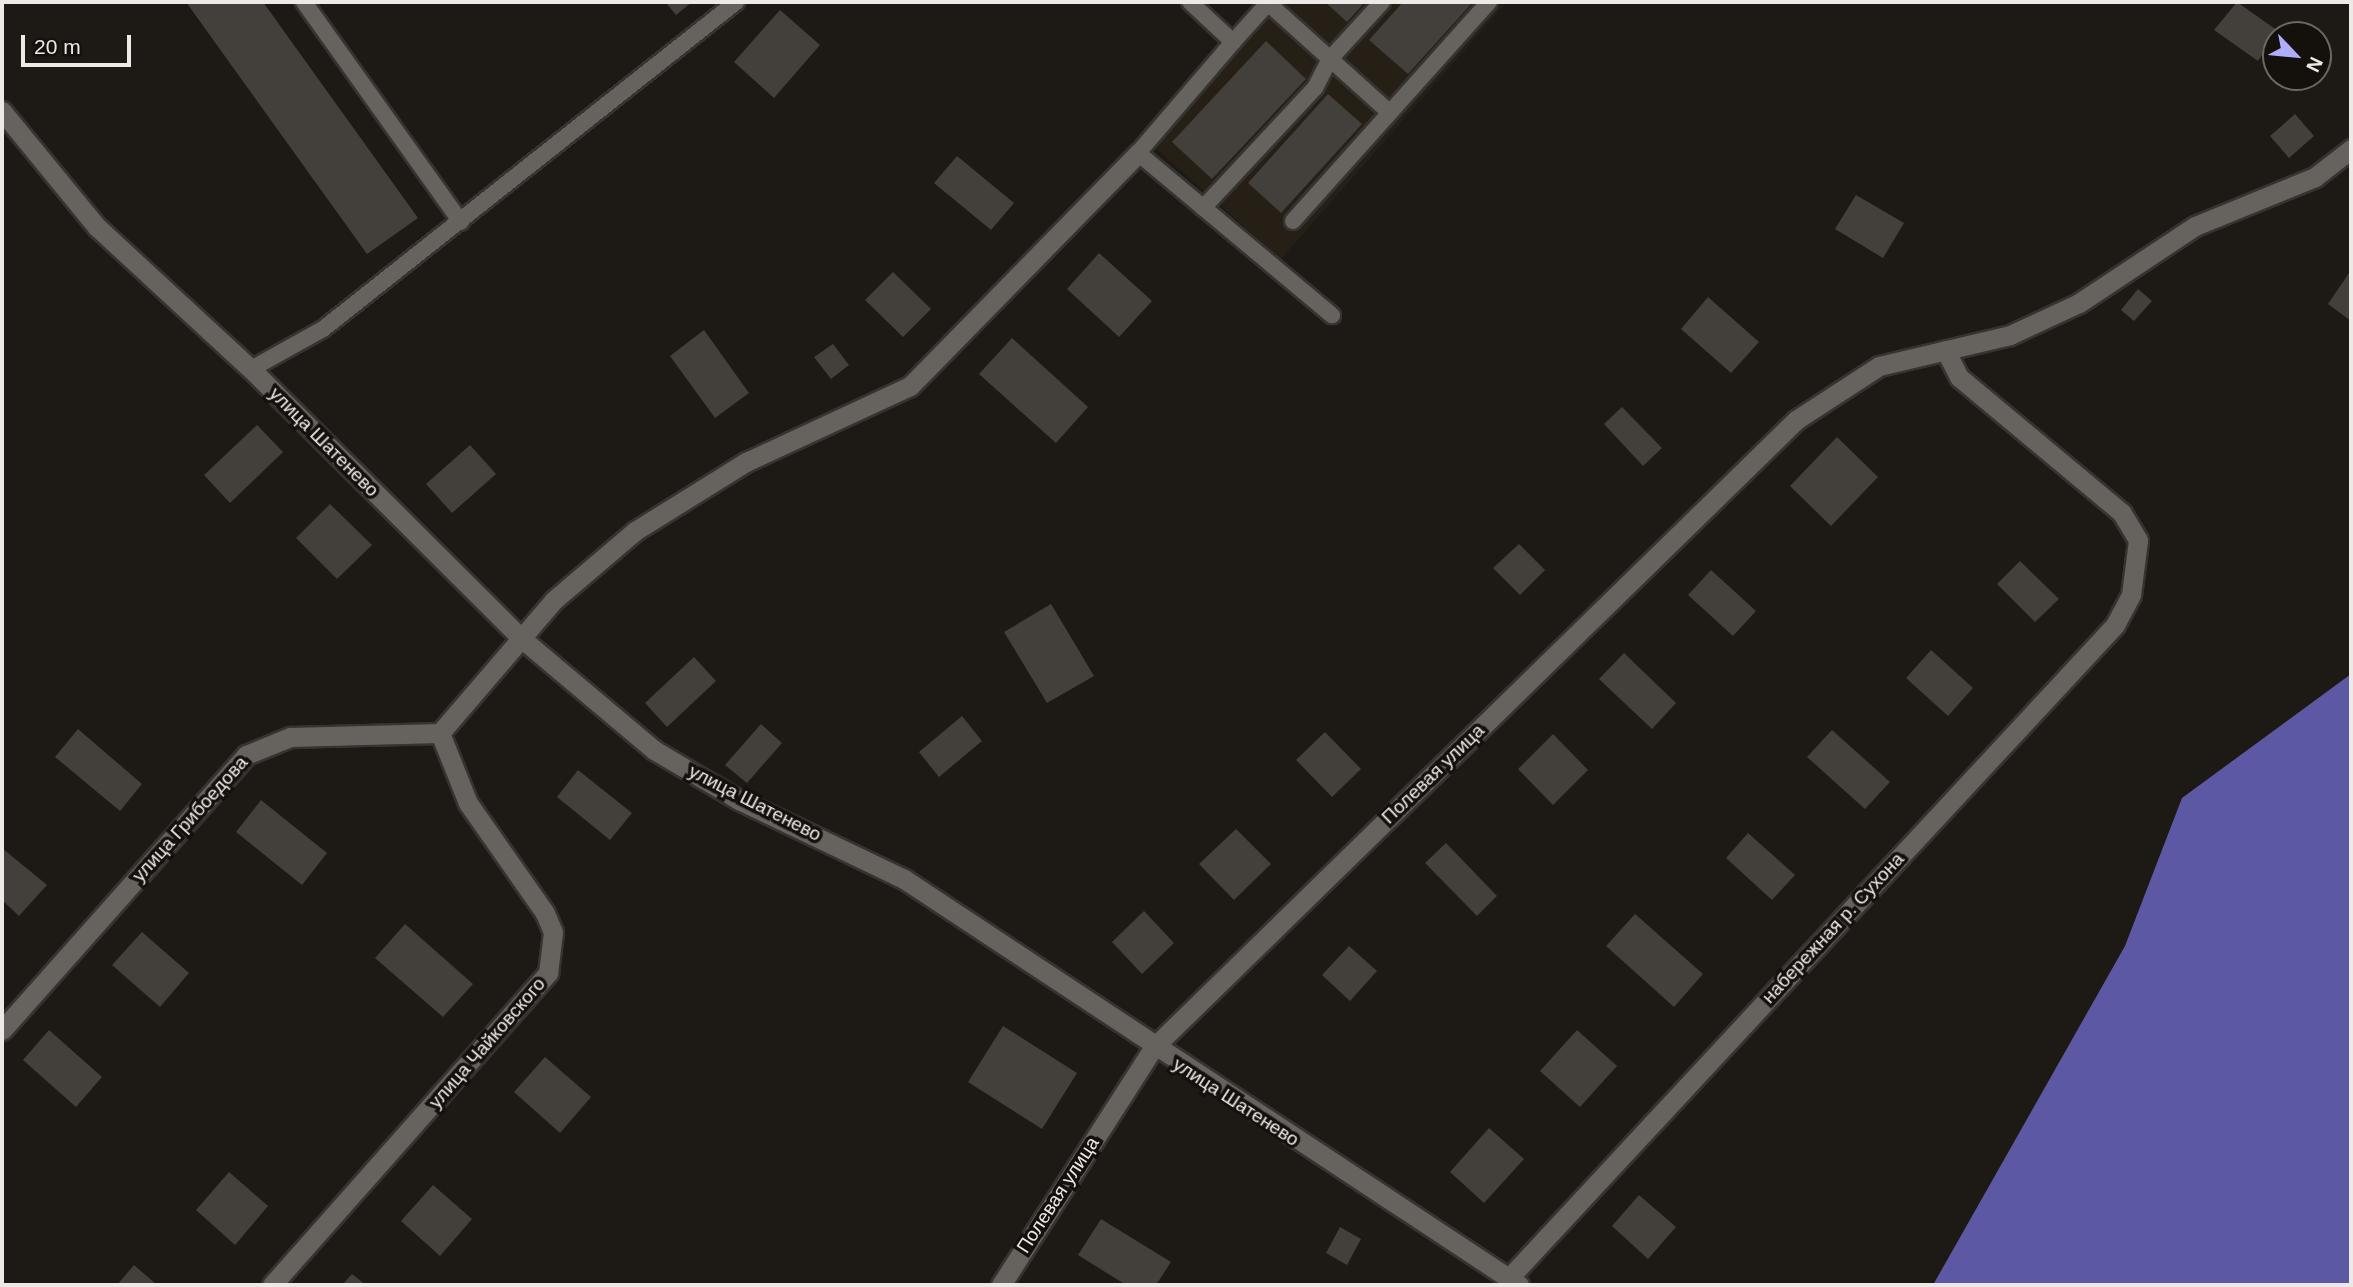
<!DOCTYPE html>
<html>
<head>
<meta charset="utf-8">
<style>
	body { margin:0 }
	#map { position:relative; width:2353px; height:1287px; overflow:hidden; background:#1d1a16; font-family:Arial,sans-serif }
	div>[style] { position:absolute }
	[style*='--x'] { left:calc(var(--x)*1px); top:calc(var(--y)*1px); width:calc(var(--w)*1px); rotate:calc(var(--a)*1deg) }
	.built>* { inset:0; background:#261f16 }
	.water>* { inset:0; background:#5d58a3 }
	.building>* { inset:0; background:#433f3a }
	.roads { filter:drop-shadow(2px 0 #363331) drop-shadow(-2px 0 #363331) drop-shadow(0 2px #363331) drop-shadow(0 -2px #363331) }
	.service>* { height:16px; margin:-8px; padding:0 8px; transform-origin:8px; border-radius:8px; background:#66625d }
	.minor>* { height:19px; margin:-9.5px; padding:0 9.5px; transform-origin:9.5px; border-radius:9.5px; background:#66625d }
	span { translate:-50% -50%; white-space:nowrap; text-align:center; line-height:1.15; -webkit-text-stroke:7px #14110d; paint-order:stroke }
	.street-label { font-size:19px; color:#ece9e7 }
	.frame { position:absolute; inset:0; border:4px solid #ece9e7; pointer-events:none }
	.north { position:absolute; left:2262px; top:21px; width:70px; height:70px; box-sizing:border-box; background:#14110d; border:2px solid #6a6764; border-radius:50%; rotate:116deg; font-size:19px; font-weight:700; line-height:28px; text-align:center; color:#ece9e7 }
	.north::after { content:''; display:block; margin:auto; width:24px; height:32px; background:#afaefa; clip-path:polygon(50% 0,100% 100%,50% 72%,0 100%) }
	.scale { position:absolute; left:21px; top:35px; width:110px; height:32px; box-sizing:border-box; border:4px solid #ece9e7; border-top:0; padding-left:9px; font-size:21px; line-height:24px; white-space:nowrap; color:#ece9e7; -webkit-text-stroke:5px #14110d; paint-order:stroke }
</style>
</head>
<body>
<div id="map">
	<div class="built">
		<div style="clip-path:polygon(1258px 2px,1507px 2px,1281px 259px,1141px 135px)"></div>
	</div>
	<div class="water">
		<div style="clip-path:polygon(2351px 674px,2351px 1285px,1933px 1285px,2125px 946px,2182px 798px)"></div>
	</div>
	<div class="building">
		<div style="clip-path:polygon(186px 2px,263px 2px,418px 218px,367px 254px)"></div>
		<div style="clip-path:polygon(665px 2px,692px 2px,676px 15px)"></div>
		<div style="clip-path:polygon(1325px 2px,1365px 2px,1347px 22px)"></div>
		<div style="clip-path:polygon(1403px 2px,1473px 2px,1408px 74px,1369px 40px)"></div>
		<div style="clip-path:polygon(2237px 2px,2278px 31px,2258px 61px,2214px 30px)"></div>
		<div style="clip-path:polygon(780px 10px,820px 45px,774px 98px,734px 62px)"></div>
		<div style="clip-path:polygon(1266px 41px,1306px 79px,1212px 179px,1172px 142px)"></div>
		<div style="clip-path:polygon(1328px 94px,1362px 124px,1281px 213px,1248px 183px)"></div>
		<div style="clip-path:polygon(2295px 114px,2314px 136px,2289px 158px,2270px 136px)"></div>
		<div style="clip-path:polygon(957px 156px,1014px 203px,991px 230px,934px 183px)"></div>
		<div style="clip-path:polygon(1856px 195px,1904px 223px,1883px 258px,1835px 229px)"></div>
		<div style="clip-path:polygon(1099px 253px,1152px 301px,1119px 337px,1067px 289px)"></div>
		<div style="clip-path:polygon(893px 272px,931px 309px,903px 337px,865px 300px)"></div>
		<div style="clip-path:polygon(2349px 273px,2351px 275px,2351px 321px,2328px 304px)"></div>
		<div style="clip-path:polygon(2138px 289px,2152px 301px,2134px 321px,2121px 310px)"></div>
		<div style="clip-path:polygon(1708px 297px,1759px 342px,1731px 373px,1681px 329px)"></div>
		<div style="clip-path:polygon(704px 330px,749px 393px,715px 418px,670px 356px)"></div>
		<div style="clip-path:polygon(1012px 338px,1088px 407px,1056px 443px,979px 374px)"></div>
		<div style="clip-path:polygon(833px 344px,849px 365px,831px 379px,814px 357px)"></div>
		<div style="clip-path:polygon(1622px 407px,1662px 448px,1643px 466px,1604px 424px)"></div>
		<div style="clip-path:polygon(257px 425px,283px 452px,230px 503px,204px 475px)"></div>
		<div style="clip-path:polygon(1837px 437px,1878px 477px,1831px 526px,1790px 486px)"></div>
		<div style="clip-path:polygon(470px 445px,496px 474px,452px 513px,426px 484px)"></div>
		<div style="clip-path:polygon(330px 504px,372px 545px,337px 579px,296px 538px)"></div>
		<div style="clip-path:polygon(1519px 544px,1545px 570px,1520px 595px,1493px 568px)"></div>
		<div style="clip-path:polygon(2020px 561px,2059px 599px,2035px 622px,1997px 584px)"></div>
		<div style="clip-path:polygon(1711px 570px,1756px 611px,1733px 636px,1688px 595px)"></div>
		<div style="clip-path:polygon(1051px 604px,1094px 676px,1047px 703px,1004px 632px)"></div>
		<div style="clip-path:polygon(1931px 650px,1973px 688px,1948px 716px,1906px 678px)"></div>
		<div style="clip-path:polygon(1624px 653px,1676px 703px,1652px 729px,1599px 679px)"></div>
		<div style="clip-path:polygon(694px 657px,716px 681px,667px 727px,645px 703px)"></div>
		<div style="clip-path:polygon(962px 716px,982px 741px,939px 777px,919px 752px)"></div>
		<div style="clip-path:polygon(761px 724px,782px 743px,747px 783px,725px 765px)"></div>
		<div style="clip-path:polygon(78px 729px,142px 784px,120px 811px,55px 757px)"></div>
		<div style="clip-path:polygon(1832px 730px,1890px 782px,1865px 809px,1807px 757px)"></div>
		<div style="clip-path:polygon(1325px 732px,1361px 769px,1332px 797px,1296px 760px)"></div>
		<div style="clip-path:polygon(1553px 734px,1588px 770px,1553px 805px,1518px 769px)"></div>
		<div style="clip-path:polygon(578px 770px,632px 813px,610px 840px,557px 797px)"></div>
		<div style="clip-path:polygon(261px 800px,327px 853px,302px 885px,236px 832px)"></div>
		<div style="clip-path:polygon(1236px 829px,1271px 864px,1234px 900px,1199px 864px)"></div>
		<div style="clip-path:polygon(1748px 833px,1795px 875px,1772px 900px,1726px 858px)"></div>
		<div style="clip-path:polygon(1446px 843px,1497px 896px,1477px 916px,1425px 863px)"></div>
		<div style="clip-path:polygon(2px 848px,47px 885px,19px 916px,2px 900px)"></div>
		<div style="clip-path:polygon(1144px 911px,1174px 943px,1142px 974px,1112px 942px)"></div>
		<div style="clip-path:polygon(1635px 914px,1703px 974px,1674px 1007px,1606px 946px)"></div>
		<div style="clip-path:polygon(405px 924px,473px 984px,443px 1017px,375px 958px)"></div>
		<div style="clip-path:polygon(142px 932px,189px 973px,160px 1007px,112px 965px)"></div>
		<div style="clip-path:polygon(1349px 946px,1377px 971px,1350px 1001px,1322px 975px)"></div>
		<div style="clip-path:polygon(1003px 1026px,1077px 1073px,1042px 1129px,968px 1082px)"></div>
		<div style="clip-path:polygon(49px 1030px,102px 1077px,76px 1107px,23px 1060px)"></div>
		<div style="clip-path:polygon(1577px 1030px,1617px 1066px,1580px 1107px,1540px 1071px)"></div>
		<div style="clip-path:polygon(545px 1057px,591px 1097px,560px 1133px,514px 1092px)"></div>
		<div style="clip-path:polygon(1489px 1128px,1524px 1159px,1484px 1203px,1450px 1172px)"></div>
		<div style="clip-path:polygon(229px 1172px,268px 1206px,235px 1245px,196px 1210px)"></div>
		<div style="clip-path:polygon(433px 1185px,472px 1219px,440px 1256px,401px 1221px)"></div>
		<div style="clip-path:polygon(1639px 1195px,1676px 1227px,1648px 1259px,1612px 1226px)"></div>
		<div style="clip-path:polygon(1101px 1219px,1171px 1262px,1156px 1285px,1126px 1285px,1078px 1255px)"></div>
		<div style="clip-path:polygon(1340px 1227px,1361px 1239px,1347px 1265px,1326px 1253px)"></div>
		<div style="clip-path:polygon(134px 1265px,157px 1285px,117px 1285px)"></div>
		<div style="clip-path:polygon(352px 1274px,366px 1285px,342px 1285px)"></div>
	</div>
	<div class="roads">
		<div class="service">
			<div style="--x:304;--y:2;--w:270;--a:54.5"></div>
			<div style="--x:1190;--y:2;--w:59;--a:42.9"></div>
			<div style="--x:1233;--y:42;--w:146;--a:130.6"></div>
			<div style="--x:1138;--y:153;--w:253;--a:39.9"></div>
			<div style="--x:1268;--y:3;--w:164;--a:42"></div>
			<div style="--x:1233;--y:42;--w:54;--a:-48"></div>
			<div style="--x:1203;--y:208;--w:164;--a:-47"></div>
			<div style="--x:1315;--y:88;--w:33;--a:-63"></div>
			<div style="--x:1330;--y:59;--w:77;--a:-47.6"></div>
			<div style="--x:1293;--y:221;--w:294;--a:-48.2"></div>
			<div style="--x:251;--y:369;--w:82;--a:-29.1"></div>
			<div style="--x:323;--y:329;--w:527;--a:-38.37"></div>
		</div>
		<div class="minor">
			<div style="--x:2;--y:111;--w:150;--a:50.7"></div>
			<div style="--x:97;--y:227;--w:209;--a:42.7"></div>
			<div style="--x:251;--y:369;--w:381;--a:44.9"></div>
			<div style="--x:521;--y:638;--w:174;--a:40.1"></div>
			<div style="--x:654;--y:750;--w:99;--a:30.5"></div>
			<div style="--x:739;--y:800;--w:183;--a:25.6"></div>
			<div style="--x:904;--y:879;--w:737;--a:33.43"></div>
			<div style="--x:440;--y:733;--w:175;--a:-49.4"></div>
			<div style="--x:554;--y:600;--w:106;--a:-40.4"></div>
			<div style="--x:635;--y:531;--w:131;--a:-31.9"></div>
			<div style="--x:746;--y:462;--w:181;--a:-24.9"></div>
			<div style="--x:910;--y:386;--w:326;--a:-45.6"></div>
			<div style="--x:2;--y:1030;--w:368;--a:-48.4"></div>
			<div style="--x:246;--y:755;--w:48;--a:-22.2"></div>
			<div style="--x:290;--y:737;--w:150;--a:-1.5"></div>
			<div style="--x:1508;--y:1279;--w:892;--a:-47.13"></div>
			<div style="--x:2115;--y:625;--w:34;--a:-62"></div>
			<div style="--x:2131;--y:595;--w:55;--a:-82.7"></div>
			<div style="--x:2138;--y:540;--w:31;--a:-121"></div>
			<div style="--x:2122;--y:513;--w:212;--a:-140.2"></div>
			<div style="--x:1959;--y:377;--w:30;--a:-117"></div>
			<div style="--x:272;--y:1285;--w:417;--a:-48.5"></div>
			<div style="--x:548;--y:973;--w:41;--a:-83"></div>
			<div style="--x:553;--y:932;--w:21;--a:-113"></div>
			<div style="--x:545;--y:913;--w:134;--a:-125"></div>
			<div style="--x:468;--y:803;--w:75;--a:-111.8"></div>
			<div style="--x:1001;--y:1285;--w:282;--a:-57.3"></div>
			<div style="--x:1153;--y:1048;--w:899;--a:-44.32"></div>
			<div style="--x:1796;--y:420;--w:99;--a:-33"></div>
			<div style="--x:1879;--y:366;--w:135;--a:-13.3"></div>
			<div style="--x:2010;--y:335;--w:76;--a:-24.9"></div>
			<div style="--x:2079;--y:303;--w:139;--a:-33.6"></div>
			<div style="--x:2195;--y:226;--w:130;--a:-22.2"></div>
			<div style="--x:2315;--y:177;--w:46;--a:-37.9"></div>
		</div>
	</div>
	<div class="street-label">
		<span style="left:324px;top:442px;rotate:45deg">улица Шатенево</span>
		<span style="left:1433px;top:774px;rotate:-44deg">Полевая улица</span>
		<span style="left:755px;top:803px;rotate:27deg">улица Шатенево</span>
		<span style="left:190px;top:819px;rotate:-48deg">улица Грибоедова</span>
		<span style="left:1833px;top:928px;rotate:-47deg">набережная р. Сухона</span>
		<span style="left:487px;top:1043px;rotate:-49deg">улица Чайковского</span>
		<span style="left:1236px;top:1102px;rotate:33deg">улица Шатенево</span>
		<span style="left:1058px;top:1195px;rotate:-57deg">Полевая улица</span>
	</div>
	<div class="frame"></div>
	<div class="north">N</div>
	<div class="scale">20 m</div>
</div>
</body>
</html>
